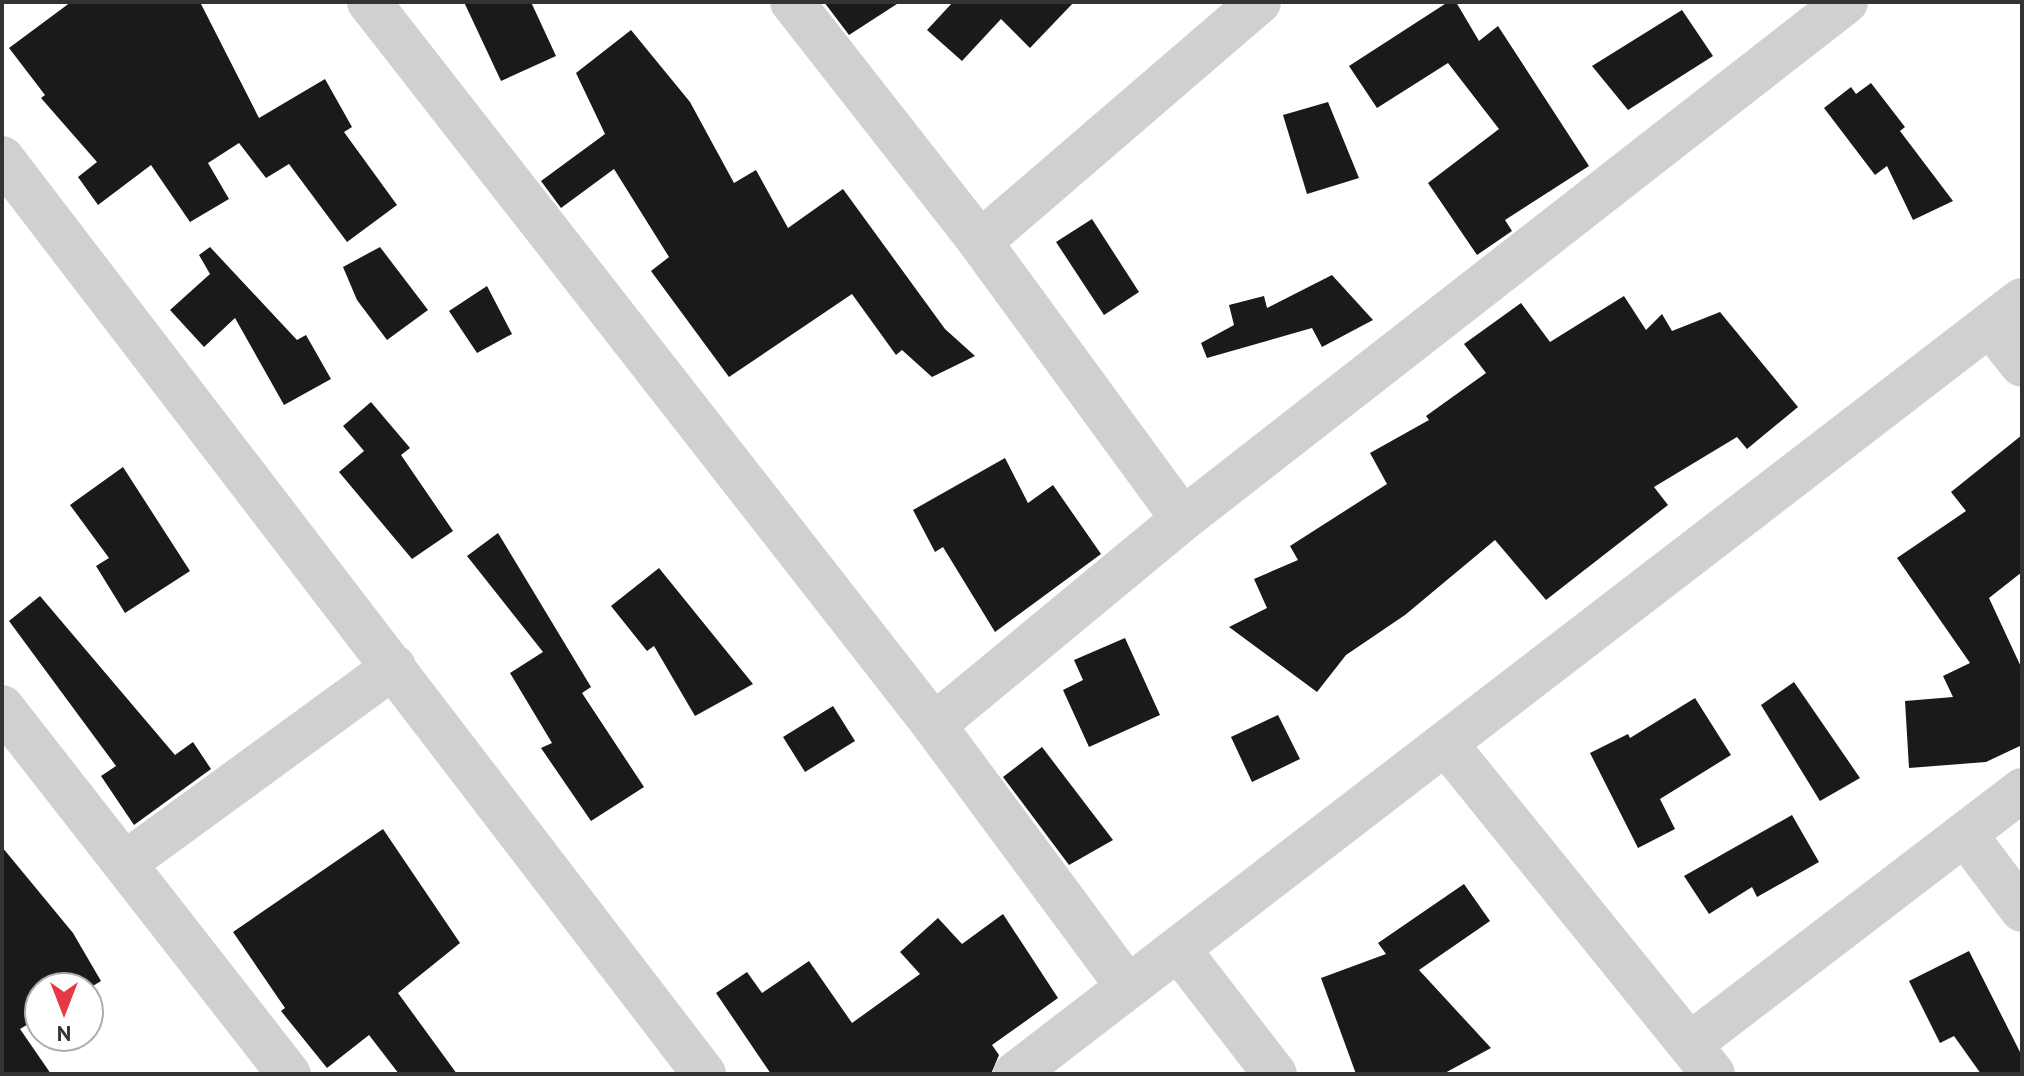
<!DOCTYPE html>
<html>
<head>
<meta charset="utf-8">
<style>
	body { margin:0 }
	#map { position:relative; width:2024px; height:1076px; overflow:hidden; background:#fff; font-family:"PT Sans",sans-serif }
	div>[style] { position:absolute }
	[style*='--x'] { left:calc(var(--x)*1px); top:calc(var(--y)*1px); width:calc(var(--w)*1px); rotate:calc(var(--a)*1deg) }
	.building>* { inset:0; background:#1a1a1a }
	.minor>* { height:44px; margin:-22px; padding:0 22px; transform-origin:22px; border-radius:22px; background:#d0d0d0 }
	span { translate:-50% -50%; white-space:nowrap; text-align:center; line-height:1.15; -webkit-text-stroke:8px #fff; paint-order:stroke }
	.frame { position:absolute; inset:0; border:4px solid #333; pointer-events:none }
	.north { position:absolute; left:24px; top:972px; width:80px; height:80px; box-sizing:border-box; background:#fff; border:2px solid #adadad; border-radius:50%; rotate:180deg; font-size:22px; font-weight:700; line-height:32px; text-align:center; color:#333 }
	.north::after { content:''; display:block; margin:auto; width:28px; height:36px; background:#e63946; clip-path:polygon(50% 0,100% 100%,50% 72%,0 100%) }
</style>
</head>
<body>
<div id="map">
	<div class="building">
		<div style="clip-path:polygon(71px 2px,200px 2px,259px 118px,325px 79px,352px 127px,344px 132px,397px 205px,347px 242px,289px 164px,266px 178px,239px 143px,208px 163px,229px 199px,190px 222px,151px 165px,98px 205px,78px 177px,97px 162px,41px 98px,45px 95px,9px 48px)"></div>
		<div style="clip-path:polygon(464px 2px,531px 2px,556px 56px,501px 81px)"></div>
		<div style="clip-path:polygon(824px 2px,900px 2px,849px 35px)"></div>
		<div style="clip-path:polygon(953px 2px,1074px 2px,1030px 48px,1001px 19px,962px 61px,927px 30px)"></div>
		<div style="clip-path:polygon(1448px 2px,1456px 2px,1479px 41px,1498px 26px,1589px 166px,1505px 220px,1512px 231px,1477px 255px,1428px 183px,1499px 129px,1448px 63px,1377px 108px,1349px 66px)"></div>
		<div style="clip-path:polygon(1682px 10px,1713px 56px,1628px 110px,1592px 66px)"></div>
		<div style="clip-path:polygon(631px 30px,690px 102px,734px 183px,756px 170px,788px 228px,843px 189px,945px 329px,975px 356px,932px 377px,902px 350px,896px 355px,852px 294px,729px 377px,651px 271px,669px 257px,614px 169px,561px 208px,541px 181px,605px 134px,576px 73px)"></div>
		<div style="clip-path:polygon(1871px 83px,1905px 127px,1900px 131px,1953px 201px,1913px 220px,1887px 166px,1875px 175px,1824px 108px,1851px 87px,1856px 94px)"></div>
		<div style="clip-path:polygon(1328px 102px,1359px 178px,1307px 194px,1283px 115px)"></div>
		<div style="clip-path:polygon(1092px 219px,1139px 292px,1104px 315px,1056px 242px)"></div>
		<div style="clip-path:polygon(210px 247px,297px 340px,306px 335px,331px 379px,284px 405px,235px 318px,204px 347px,170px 310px,210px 274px,199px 255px)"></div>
		<div style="clip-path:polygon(380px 247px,428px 310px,387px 340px,357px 300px,343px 267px)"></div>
		<div style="clip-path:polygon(1332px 275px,1373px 320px,1322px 347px,1312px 328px,1207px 358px,1201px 343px,1234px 325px,1229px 305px,1264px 296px,1267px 308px)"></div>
		<div style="clip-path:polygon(487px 286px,512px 334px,477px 353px,449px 311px)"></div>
		<div style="clip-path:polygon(1624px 296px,1646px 330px,1662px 314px,1672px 331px,1720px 312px,1798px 407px,1747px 449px,1737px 437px,1654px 487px,1668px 505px,1546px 600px,1495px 540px,1405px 615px,1346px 655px,1317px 692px,1229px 627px,1267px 608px,1254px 579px,1298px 560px,1290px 546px,1387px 484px,1370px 453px,1429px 420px,1426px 416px,1486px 373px,1464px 344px,1521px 303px,1550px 342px)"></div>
		<div style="clip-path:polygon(371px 402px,410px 448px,401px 455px,453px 531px,412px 559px,339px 472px,364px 451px,343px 426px)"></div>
		<div style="clip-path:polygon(2022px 435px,2022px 572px,1989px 598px,2022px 669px,2022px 745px,1986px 762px,1909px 768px,1905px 701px,1953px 697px,1943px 676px,1970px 663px,1897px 558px,1966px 511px,1951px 492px)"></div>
		<div style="clip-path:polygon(1005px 458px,1028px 503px,1053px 485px,1101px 554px,995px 632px,943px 547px,935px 552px,913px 510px)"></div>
		<div style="clip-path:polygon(123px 467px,190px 571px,125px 613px,96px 566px,109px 558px,70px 505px)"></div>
		<div style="clip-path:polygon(498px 533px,591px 687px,582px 693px,644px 787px,591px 821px,541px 748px,552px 743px,510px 673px,543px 652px,467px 556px)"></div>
		<div style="clip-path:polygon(659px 568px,753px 684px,695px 716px,654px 646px,647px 651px,611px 606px)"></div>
		<div style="clip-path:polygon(40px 596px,175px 755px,193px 742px,211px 769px,134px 825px,101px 776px,116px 766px,9px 621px)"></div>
		<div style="clip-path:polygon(1125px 638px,1160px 715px,1089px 747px,1063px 690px,1083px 680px,1074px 660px)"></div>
		<div style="clip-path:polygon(1794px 682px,1860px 778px,1820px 801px,1761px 705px)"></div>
		<div style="clip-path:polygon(1695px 698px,1731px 755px,1660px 799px,1675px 829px,1638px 848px,1590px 753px,1628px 734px,1630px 738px)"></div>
		<div style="clip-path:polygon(833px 706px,855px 741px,805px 772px,783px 737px)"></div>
		<div style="clip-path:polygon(1278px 715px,1300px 759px,1252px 782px,1231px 737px)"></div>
		<div style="clip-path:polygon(1042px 747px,1113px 840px,1069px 865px,1003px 777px)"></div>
		<div style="clip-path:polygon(1792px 815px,1819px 862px,1757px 897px,1752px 887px,1709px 914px,1684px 876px)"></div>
		<div style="clip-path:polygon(383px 829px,460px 943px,398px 993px,457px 1074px,399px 1074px,369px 1035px,327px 1068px,281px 1011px,285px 1008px,233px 932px)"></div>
		<div style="clip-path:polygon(2px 847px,73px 933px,101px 981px,88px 989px,40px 988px,40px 1017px,20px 1029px,51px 1074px,2px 1074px)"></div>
		<div style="clip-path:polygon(1464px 884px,1490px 921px,1419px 970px,1491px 1048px,1443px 1074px,1356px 1074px,1321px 978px,1386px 954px,1378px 943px)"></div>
		<div style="clip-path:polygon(1003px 914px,1058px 998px,992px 1045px,999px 1055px,991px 1074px,771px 1074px,716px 993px,747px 972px,762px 993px,809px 961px,852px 1023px,920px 974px,900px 952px,938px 918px,962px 944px)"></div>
		<div style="clip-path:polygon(1969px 951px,2022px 1056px,2022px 1074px,1981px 1074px,1954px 1036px,1940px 1043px,1909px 981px)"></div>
	</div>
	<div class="minor">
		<div style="--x:369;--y:2;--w:918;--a:51.99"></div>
		<div style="--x:934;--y:725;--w:325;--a:53.5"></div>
		<div style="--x:792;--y:2;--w:305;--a:51.9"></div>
		<div style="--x:980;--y:242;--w:343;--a:53.8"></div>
		<div style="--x:2;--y:158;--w:1154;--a:52.53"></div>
		<div style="--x:980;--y:242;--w:368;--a:-40.7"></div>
		<div style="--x:1990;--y:325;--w:51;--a:51.3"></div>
		<div style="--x:2;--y:707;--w:466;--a:52"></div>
		<div style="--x:934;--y:725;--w:323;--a:-39.6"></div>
		<div style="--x:1183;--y:519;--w:841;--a:-37.95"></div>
		<div style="--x:1446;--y:744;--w:424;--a:51"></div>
		<div style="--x:1965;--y:834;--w:95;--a:53.1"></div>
		<div style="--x:125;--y:863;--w:333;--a:-36.1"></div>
		<div style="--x:1179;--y:950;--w:157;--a:52.3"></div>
		<div style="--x:1690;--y:1044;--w:418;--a:-37.4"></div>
		<div style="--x:1015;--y:1074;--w:1270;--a:-37.55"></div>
	</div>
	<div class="frame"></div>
	<div class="north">N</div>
</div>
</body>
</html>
